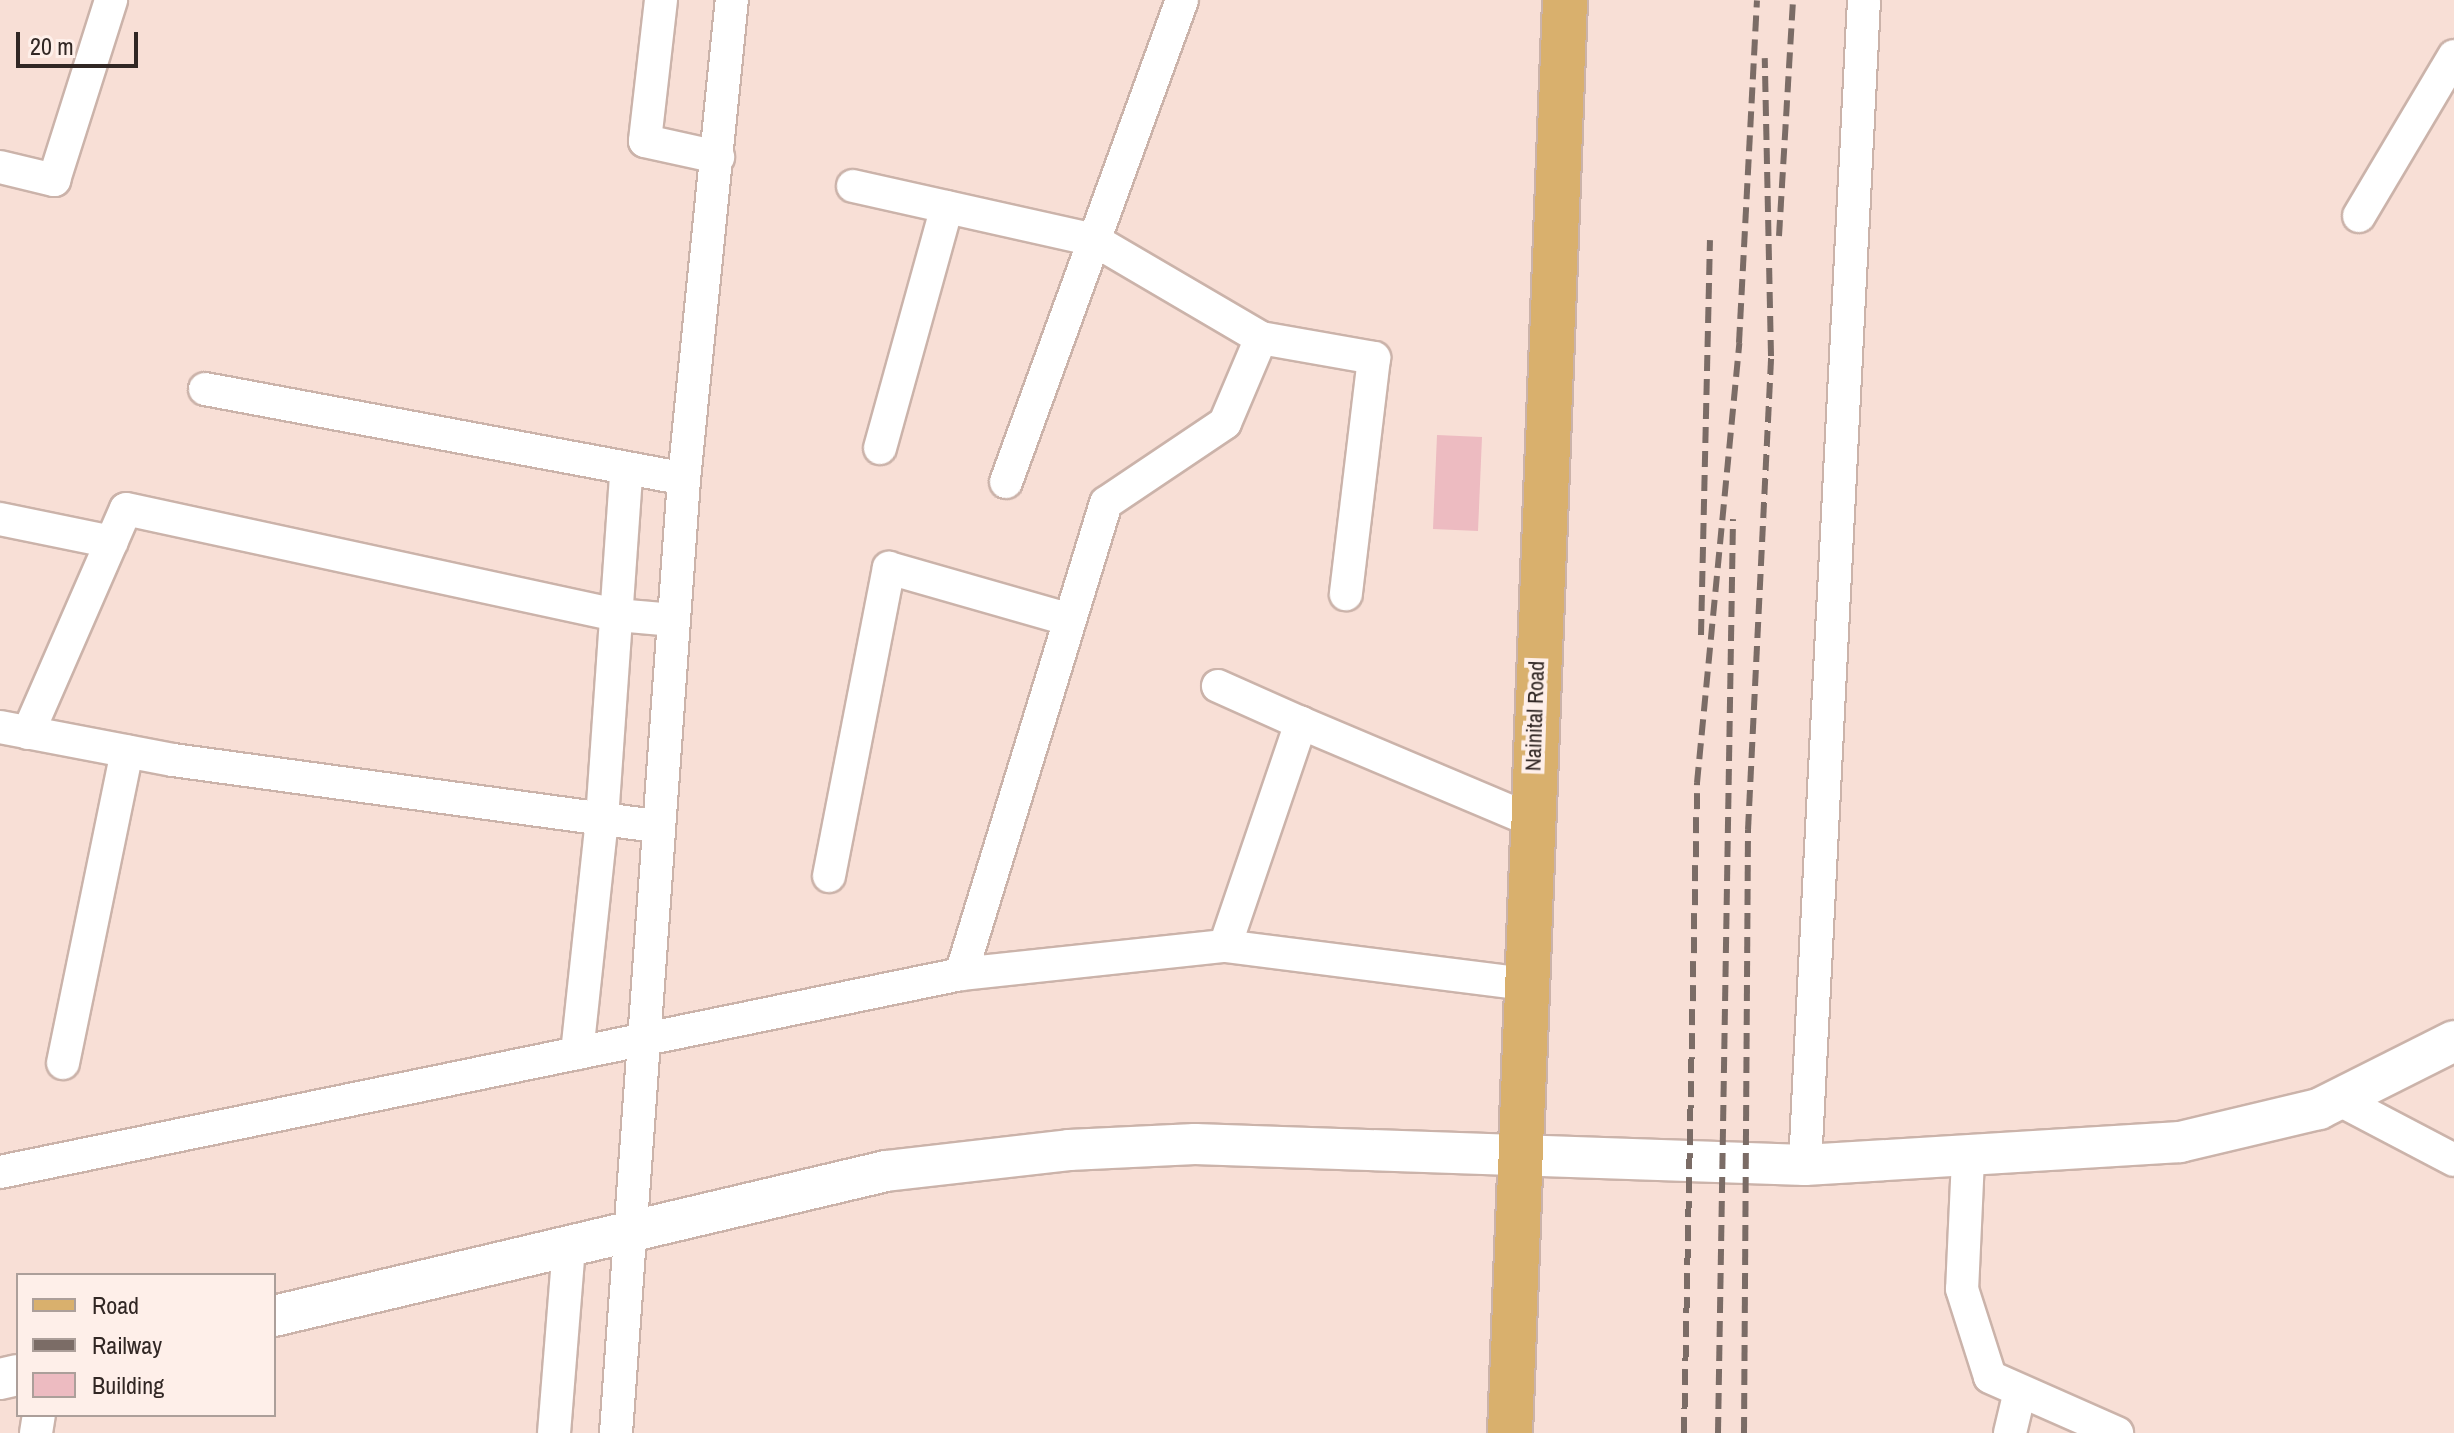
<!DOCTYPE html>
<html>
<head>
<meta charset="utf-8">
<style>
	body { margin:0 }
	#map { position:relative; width:2454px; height:1433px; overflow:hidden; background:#f8dfd6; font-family:"Archivo Narrow",sans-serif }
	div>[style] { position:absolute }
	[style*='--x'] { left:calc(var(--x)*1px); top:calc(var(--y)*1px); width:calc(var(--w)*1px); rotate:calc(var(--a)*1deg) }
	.building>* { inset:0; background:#edbbc1 }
	.roads { filter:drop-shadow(2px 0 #cbb3aa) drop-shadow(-2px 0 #cbb3aa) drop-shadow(0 2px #cbb3aa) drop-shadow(0 -2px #cbb3aa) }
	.minor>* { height:32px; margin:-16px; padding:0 16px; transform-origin:16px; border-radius:16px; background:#fff }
	.tertiary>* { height:40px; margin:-20px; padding:0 20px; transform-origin:20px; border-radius:20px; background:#fff }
	.primary>* { height:44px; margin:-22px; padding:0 22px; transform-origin:22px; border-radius:22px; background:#d9b06d }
	.rail>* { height:6px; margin-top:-3px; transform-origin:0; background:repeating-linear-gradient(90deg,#7b6c66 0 16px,transparent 0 24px) }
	span { translate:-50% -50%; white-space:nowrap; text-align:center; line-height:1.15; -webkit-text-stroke:8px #feefe9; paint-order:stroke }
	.street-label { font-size:22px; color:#312724 }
	.legend { position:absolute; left:16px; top:1273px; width:260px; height:144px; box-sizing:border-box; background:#feefe9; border:2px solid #ac9f9a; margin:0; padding:10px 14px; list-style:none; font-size:24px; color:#312724 }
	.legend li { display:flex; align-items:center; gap:16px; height:40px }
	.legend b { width:40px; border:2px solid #ac9f9a }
	.scale { position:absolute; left:16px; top:32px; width:122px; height:36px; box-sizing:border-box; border:4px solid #312724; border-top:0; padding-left:10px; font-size:24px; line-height:28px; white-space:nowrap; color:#312724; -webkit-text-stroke:6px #feefe9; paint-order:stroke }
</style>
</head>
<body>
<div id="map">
	<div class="building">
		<div style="clip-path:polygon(1437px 435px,1482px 437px,1478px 531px,1433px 529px)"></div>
	</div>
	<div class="roads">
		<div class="minor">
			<div style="--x:661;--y:0;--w:142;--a:96.5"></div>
			<div style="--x:645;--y:141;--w:75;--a:12.4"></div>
			<div style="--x:0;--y:167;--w:56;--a:13.5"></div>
			<div style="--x:54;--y:180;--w:189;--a:-72.4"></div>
			<div style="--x:853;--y:186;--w:247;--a:12.6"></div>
			<div style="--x:1094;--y:240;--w:194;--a:30.4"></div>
			<div style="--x:1261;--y:338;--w:92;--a:113"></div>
			<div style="--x:1225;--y:423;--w:143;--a:146.1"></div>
			<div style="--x:1106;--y:503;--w:493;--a:107.1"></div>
			<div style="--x:2359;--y:216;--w:186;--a:-59.3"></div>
			<div style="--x:1261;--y:338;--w:115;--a:10"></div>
			<div style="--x:1374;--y:358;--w:238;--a:96.8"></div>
			<div style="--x:205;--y:389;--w:487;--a:10.6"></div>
			<div style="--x:880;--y:448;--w:250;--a:-74.5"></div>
			<div style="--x:1006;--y:482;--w:513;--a:-69.94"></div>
			<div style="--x:0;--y:519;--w:114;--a:11.6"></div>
			<div style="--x:1218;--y:686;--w:91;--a:24"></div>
			<div style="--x:0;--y:727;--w:176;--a:10.8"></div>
			<div style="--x:173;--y:760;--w:488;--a:7.8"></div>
			<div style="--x:28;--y:733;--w:244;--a:-66.4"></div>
			<div style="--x:126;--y:509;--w:501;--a:12.21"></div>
			<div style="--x:616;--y:615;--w:58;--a:4.9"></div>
			<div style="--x:829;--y:876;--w:314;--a:-79"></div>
			<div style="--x:889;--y:568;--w:188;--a:16"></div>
			<div style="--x:1225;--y:946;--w:236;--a:-71.2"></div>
			<div style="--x:1301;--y:723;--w:250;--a:22.9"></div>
			<div style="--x:577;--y:1053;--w:235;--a:-83.9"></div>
			<div style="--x:602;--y:819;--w:348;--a:-86"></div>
			<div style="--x:63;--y:1063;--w:318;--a:-78.4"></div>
			<div style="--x:2338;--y:1099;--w:131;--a:27.7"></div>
			<div style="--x:1968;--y:1159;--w:130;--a:92.6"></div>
			<div style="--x:1962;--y:1289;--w:92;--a:72.3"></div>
			<div style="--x:1990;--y:1377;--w:139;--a:23.8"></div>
			<div style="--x:1805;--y:1165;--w:1166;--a:-87.1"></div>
			<div style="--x:0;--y:1172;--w:981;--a:-11.64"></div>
			<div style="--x:961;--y:974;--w:265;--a:-6.1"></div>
			<div style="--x:1225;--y:946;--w:302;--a:7.2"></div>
			<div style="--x:36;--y:1433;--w:18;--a:-81"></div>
			<div style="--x:554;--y:1433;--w:186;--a:-85.4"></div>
			<div style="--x:616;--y:1433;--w:956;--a:-85.92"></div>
			<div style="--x:684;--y:479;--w:481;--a:-84.3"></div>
			<div style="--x:2010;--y:1433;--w:43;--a:-76.6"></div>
		</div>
		<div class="tertiary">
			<div style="--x:274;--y:1316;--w:629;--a:-13.33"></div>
			<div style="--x:886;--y:1171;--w:184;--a:-6.5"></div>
			<div style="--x:1069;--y:1150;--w:126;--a:-2.7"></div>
			<div style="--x:1195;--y:1144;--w:610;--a:1.97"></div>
			<div style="--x:1805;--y:1165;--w:376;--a:-3.5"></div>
			<div style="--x:2180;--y:1142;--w:143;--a:-13.4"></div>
			<div style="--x:2319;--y:1109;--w:151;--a:-26.7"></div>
			<div style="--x:0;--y:1379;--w:18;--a:-13"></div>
		</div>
		<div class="primary">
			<div style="--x:1510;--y:1433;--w:1434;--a:-87.8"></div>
		</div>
	</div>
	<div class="rail">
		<div style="--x:1779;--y:236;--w:236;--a:-86.6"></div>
		<div style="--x:1701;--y:635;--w:395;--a:-88.7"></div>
		<div style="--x:1684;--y:1433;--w:650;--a:-88.85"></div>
		<div style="--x:1697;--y:783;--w:442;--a:-84.5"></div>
		<div style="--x:1739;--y:343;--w:343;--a:-87"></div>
		<div style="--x:1718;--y:1433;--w:914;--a:-89.06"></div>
		<div style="--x:1744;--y:1433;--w:603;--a:-89.62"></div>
		<div style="--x:1748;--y:830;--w:475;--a:-87.2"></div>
		<div style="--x:1771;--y:356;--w:298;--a:-91.2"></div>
	</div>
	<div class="street-label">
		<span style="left:1535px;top:716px;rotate:-88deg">Nainital Road</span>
	</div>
	<ul class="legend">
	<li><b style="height:10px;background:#d9b06d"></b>Road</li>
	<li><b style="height:10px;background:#7b6c66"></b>Railway</li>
	<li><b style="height:22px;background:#edbbc1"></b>Building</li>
	</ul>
	<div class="scale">20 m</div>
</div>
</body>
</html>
